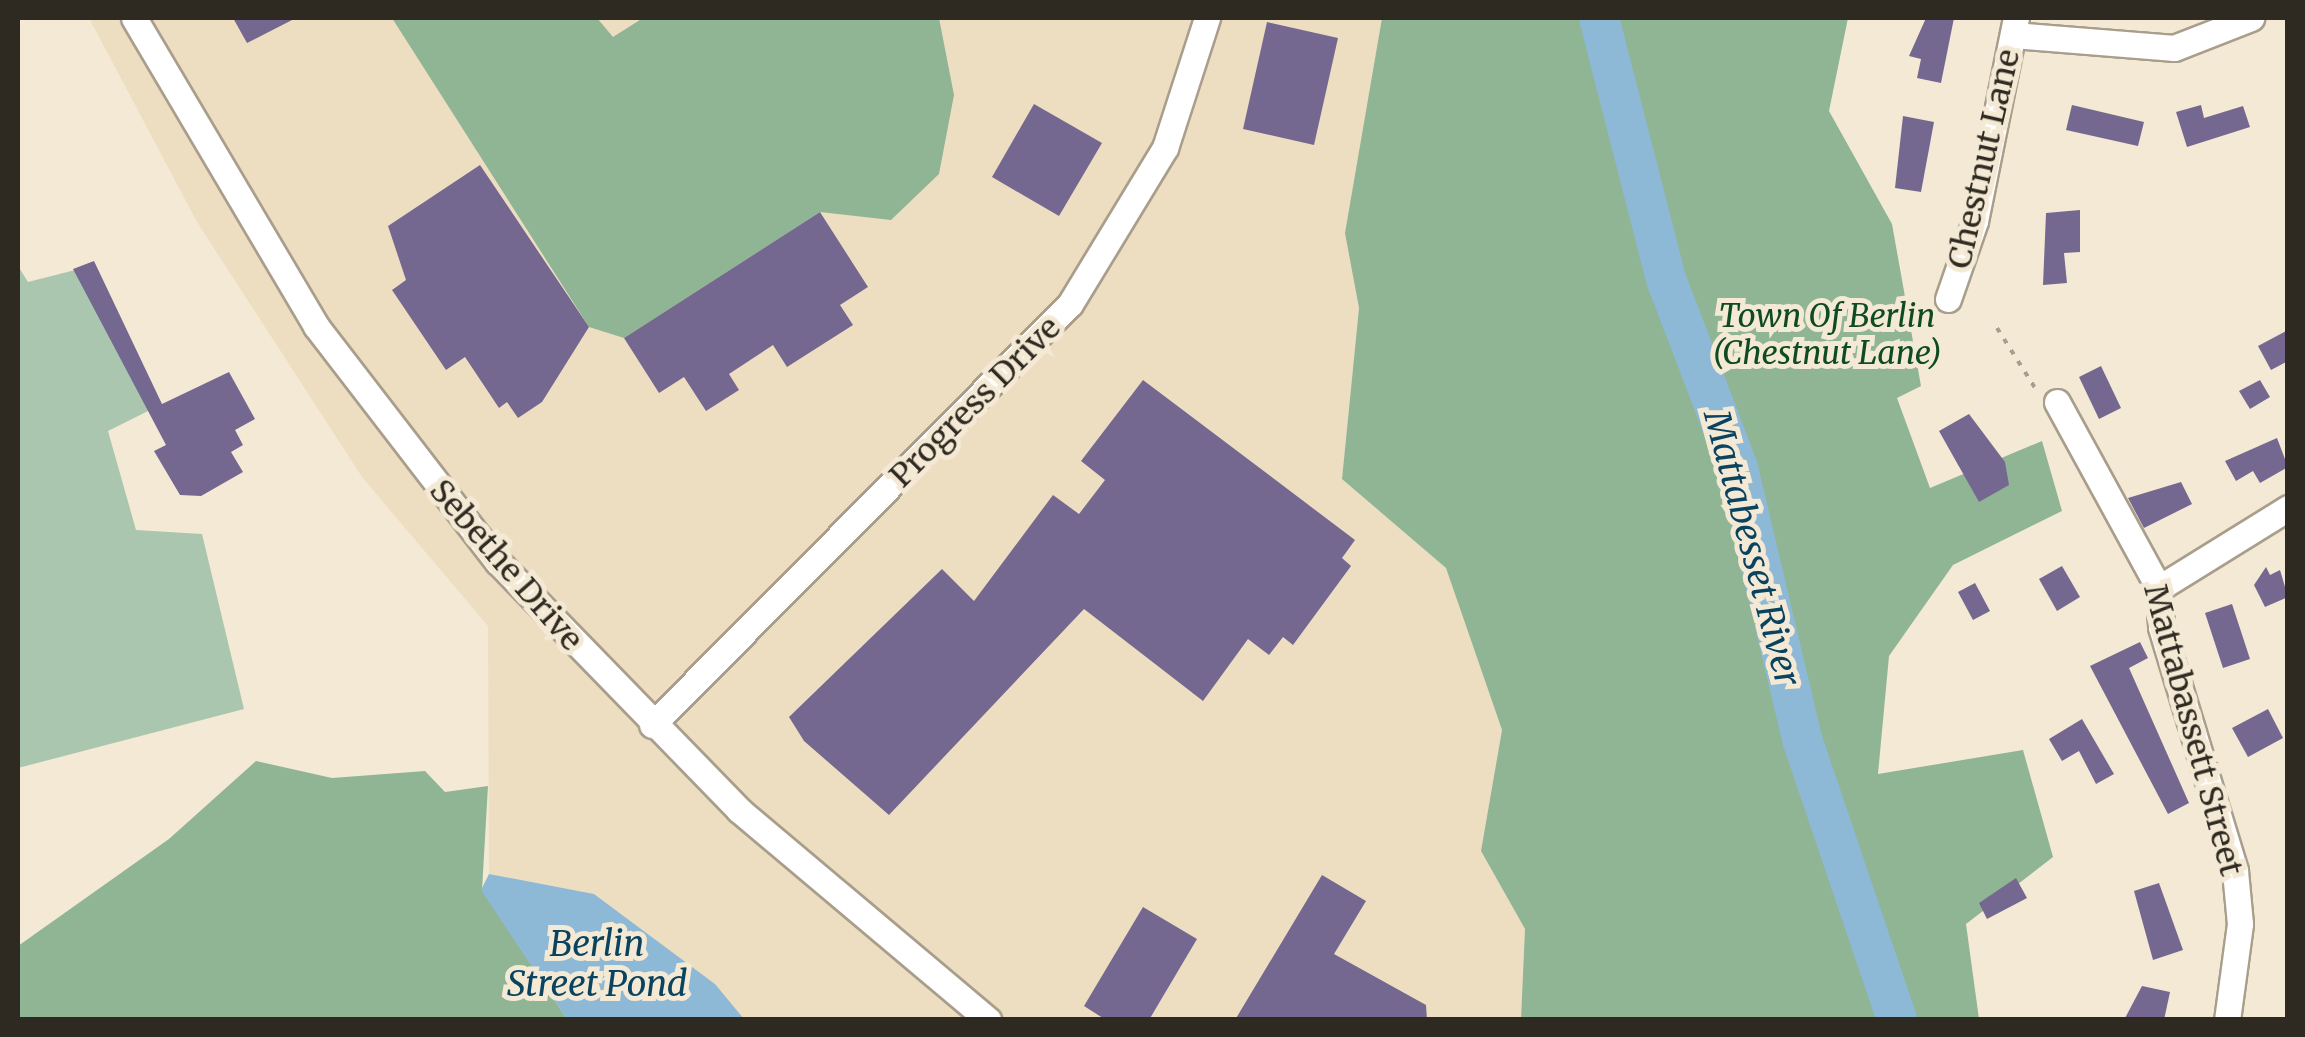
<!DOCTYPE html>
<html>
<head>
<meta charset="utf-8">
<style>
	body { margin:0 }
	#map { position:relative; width:2305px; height:1037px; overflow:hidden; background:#f4e9d4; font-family:Merriweather,serif }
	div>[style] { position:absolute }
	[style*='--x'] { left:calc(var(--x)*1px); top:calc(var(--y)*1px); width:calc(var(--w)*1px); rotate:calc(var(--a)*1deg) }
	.built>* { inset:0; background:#eddec2 }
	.green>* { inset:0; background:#aac6ae }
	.forest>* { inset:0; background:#8fb595 }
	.water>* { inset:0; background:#8db9d6 }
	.river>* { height:40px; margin:-20px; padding:0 20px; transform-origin:20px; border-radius:20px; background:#8db9d6 }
	.building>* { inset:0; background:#756890 }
	.path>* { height:4px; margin-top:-2px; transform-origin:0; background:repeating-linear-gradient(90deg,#a59d8d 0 5px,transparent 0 13px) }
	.roads { filter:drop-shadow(2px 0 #a99e8b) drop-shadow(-2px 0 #a99e8b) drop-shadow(0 2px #a99e8b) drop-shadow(0 -2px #a99e8b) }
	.minor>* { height:25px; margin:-12.5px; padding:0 12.5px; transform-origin:12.5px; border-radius:12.5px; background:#fff }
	span { translate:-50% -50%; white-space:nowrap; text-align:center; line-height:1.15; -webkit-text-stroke:10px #f4e9d4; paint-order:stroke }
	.street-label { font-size:32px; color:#2e2921 }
	.park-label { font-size:32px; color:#0e4b20; font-style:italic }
	.water-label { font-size:35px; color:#09435f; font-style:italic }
	.frame { position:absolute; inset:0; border:20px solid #2e2921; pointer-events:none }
</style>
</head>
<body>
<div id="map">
	<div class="built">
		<div style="clip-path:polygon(89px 18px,1382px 18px,1346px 233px,1359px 308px,1342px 478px,1446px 568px,1502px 730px,1481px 851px,1525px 929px,1521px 1019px,744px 1019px,715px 984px,594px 894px,489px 874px,488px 626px,362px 477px,197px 222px)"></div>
	</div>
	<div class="green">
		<div style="clip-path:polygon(18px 266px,28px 282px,91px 266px,160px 405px,108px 431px,136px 530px,202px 534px,244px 709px,18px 768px)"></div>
	</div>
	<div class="forest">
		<div style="clip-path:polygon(392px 18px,597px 18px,613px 37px,643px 18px,939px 18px,954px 95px,939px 174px,891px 220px,820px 212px,624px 338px,589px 327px)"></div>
		<div style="clip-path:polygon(1382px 18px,1848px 18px,1829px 111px,1892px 224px,1921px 386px,1897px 398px,1930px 488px,2042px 441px,2062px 511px,1953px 565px,1889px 656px,1878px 774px,2023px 750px,2053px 857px,1966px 924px,1979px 1019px,1521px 1019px,1525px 929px,1481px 851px,1502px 730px,1446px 568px,1342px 479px,1359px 308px,1345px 233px)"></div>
		<div style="clip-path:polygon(256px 761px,332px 778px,425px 771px,445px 792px,488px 786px,482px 890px,567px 1019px,18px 1020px,18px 946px,169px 839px)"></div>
	</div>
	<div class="water">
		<div style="clip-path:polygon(489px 874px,594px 894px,715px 984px,744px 1019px,567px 1019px,481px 890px)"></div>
	</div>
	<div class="river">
		<div style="--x:1599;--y:18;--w:269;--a:75.6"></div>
		<div style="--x:1666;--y:279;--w:202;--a:69.1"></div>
		<div style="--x:1738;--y:468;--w:282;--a:76.7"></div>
		<div style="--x:1803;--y:742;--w:293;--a:71.3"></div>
	</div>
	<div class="building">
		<div style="clip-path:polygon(233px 18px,296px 18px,247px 43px)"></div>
		<div style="clip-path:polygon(1926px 18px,1954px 18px,1941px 83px,1917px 78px,1921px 59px,1909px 56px)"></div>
		<div style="clip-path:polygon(1267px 22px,1338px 38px,1314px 145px,1243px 129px)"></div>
		<div style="clip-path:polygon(1034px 104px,1102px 143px,1059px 216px,992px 177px)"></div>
		<div style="clip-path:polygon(2072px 105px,2144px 122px,2138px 146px,2066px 130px)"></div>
		<div style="clip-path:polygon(2201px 105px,2204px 118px,2243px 106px,2250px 127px,2187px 147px,2176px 112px)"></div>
		<div style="clip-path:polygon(1903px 116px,1934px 122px,1921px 192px,1895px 188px)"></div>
		<div style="clip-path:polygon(480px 165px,589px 327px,542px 402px,518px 418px,507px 402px,499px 408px,465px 357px,446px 370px,392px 290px,406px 280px,388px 226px)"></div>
		<div style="clip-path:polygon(2080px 210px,2080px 252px,2064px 253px,2067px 283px,2043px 285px,2046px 213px)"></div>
		<div style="clip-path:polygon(820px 212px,868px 287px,840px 305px,853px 325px,787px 367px,773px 345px,729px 374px,739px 390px,706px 411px,684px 377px,659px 393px,624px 338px)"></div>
		<div style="clip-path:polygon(94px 261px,162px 404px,229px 372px,255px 419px,235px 430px,243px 445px,231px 452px,243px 472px,201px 496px,180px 495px,154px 451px,166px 445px,73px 269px)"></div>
		<div style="clip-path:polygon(2288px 330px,2288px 361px,2271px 370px,2258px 346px)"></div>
		<div style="clip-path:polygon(2101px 366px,2121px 408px,2099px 419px,2079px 377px)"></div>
		<div style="clip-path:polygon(1143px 380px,1355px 540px,1342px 558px,1351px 566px,1293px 645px,1283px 637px,1269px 655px,1248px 639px,1203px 701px,1084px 609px,889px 815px,804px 741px,789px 717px,942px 569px,974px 601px,1053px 495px,1079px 514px,1105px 480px,1081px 461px)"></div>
		<div style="clip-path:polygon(2260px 380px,2270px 397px,2250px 409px,2239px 391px)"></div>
		<div style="clip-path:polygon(1969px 414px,2005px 462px,2009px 485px,1979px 502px,1939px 431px)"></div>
		<div style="clip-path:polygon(2277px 438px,2288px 467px,2260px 483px,2253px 471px,2236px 481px,2225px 461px)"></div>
		<div style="clip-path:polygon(2181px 482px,2192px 504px,2144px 528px,2128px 498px)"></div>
		<div style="clip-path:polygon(2062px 566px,2080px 597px,2057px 611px,2039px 579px)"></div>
		<div style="clip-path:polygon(2266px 567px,2270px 575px,2280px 570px,2288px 597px,2265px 607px,2254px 585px)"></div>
		<div style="clip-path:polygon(1975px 583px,1990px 611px,1973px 620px,1958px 592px)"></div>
		<div style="clip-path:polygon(2232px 604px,2250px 659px,2223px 668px,2205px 613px)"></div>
		<div style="clip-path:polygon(2140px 642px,2148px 658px,2129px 668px,2189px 803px,2168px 814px,2090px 666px)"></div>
		<div style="clip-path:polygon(2268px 709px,2283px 738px,2248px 757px,2232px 728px)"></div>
		<div style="clip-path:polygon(2082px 719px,2114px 774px,2096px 784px,2079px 751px,2062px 761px,2049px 739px)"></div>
		<div style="clip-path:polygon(1322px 875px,1366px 901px,1334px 954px,1426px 1005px,1427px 1020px,1235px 1020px)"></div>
		<div style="clip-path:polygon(2016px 878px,2027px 898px,1987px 919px,1979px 903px)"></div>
		<div style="clip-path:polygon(2159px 883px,2183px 950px,2153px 960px,2134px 891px)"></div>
		<div style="clip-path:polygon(1143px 907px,1197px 939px,1149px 1020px,1106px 1020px,1084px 1006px)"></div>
		<div style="clip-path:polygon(2142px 986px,2170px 992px,2164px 1020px,2124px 1020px)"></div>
	</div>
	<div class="path">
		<div style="--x:1997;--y:328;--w:75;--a:57.6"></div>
	</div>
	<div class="roads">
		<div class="minor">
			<div style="--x:134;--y:18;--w:358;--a:59.4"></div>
			<div style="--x:316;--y:326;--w:298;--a:52.4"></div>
			<div style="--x:498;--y:562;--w:346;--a:45.8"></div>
			<div style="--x:739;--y:810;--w:326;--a:40.1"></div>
			<div style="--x:2013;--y:35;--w:162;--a:4.6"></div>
			<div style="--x:2174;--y:48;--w:83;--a:-21.3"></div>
			<div style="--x:1948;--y:299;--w:83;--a:-70.9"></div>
			<div style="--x:1975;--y:221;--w:207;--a:-78.6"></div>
			<div style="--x:2057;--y:402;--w:212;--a:61.3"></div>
			<div style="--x:2159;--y:588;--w:39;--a:87"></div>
			<div style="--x:2161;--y:627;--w:255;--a:73.1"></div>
			<div style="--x:2235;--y:871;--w:53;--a:84.6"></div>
			<div style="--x:2240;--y:924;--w:97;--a:97.7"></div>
			<div style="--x:2159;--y:588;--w:152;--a:-31.8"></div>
			<div style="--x:652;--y:725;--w:593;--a:-45.2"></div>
			<div style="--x:1070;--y:304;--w:183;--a:-58.7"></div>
			<div style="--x:1165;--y:148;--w:137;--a:-72.1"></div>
		</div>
	</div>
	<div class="street-label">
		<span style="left:1984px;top:159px;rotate:-77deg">Chestnut Lane</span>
		<span style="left:975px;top:402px;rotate:-45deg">Progress Drive</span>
		<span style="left:506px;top:565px;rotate:49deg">Sebethe Drive</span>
		<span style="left:2193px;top:730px;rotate:75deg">Mattabassett Street</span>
	</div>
	<div class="park-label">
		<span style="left:1827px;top:335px">Town Of Berlin<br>(Chestnut Lane)</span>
	</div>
	<div class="water-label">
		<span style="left:1752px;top:548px;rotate:75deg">Mattabesset River</span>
		<span style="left:597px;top:964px">Berlin<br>Street Pond</span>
	</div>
	<div class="frame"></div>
</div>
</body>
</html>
